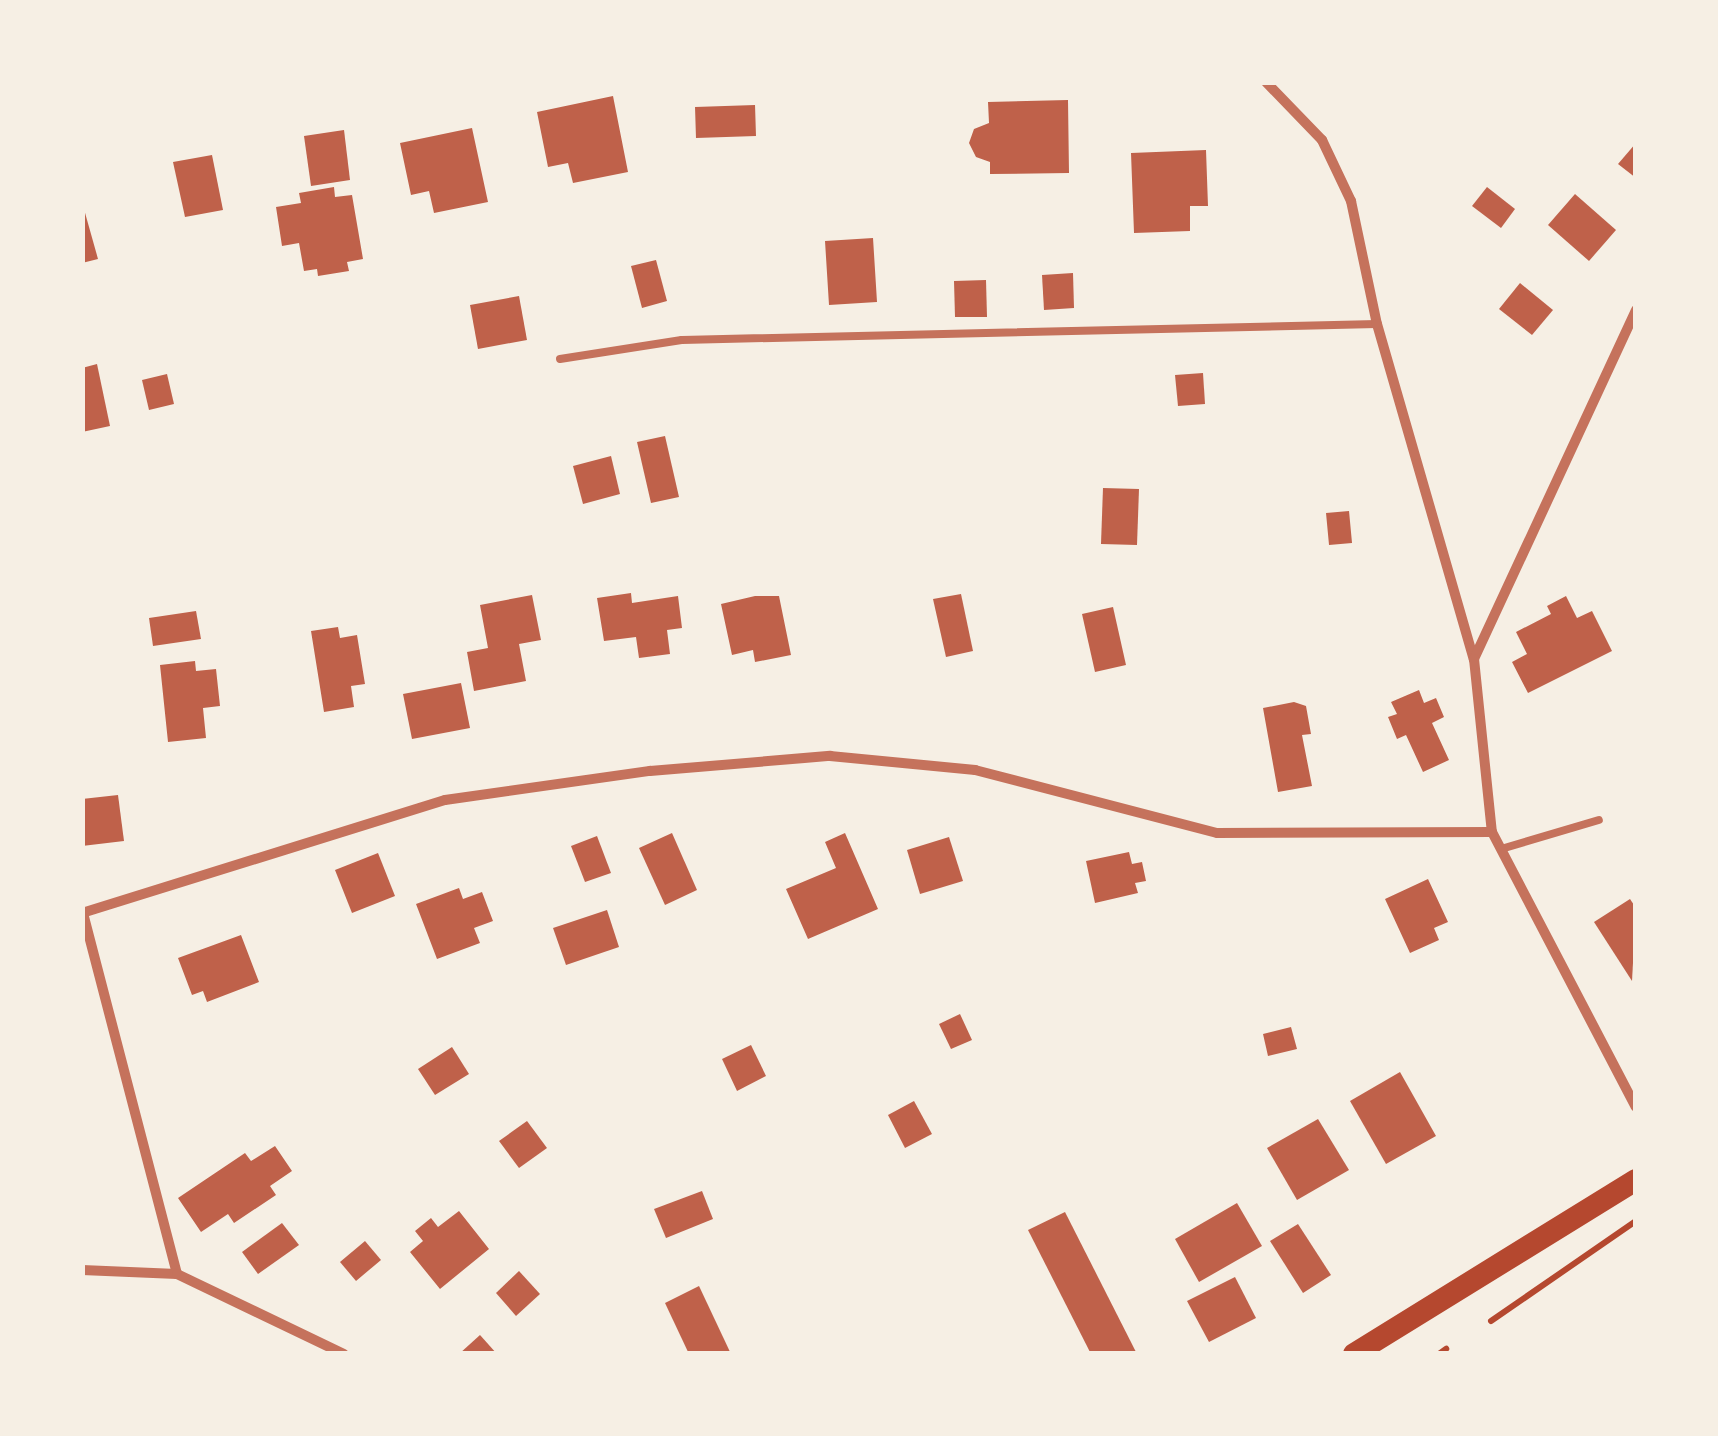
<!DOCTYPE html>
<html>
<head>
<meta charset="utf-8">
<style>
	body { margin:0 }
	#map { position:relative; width:1718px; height:1436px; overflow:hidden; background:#f6efe4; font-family:Commissioner,sans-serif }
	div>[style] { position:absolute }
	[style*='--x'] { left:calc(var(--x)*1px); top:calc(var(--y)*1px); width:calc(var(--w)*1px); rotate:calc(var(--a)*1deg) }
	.building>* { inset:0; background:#bf614a }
	.path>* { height:6px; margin:-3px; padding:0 3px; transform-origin:3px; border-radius:3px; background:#b5482f }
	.service>* { height:8px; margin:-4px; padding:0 4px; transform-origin:4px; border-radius:4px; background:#c5725c }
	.minor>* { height:10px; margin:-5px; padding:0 5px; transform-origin:5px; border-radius:5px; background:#c5725c }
	.primary>* { height:22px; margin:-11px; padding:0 11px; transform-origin:11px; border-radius:11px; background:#b5482f }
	span { translate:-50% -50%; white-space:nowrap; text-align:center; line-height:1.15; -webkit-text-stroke:9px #f6efe4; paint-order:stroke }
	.frame { position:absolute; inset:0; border:85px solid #f6efe4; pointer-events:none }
</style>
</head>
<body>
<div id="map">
	<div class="building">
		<div style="clip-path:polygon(613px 96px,628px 172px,573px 183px,568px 163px,548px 167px,537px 112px)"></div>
		<div style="clip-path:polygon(1068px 100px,1069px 173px,990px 174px,990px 162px,976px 157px,969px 143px,974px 129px,989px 123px,988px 102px)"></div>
		<div style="clip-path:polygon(755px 105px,756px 136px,696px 138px,695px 107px)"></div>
		<div style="clip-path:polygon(472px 128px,488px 202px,434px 213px,429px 191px,411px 195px,400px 143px)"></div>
		<div style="clip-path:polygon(344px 130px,350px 180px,311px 186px,304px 136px)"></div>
		<div style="clip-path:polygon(1636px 143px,1636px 178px,1618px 164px)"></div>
		<div style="clip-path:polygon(1206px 150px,1208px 206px,1190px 206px,1190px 231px,1134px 233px,1131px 153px)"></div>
		<div style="clip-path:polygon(212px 155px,223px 210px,185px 217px,173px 162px)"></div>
		<div style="clip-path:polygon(334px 187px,335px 197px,352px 195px,363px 259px,347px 262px,349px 271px,318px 276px,317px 269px,304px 271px,299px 243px,282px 246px,276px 207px,301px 203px,299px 193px)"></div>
		<div style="clip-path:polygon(1487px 187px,1515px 209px,1501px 228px,1472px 206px)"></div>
		<div style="clip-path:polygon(1575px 194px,1616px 230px,1589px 261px,1548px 225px)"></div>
		<div style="clip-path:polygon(82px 202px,98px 259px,82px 263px)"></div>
		<div style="clip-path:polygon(873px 238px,877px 302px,829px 305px,825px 241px)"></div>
		<div style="clip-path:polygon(656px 260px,667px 301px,642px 308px,631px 266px)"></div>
		<div style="clip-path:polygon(1073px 273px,1074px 308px,1044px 310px,1042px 275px)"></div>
		<div style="clip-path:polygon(986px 280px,987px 317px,955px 317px,954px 281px)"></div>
		<div style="clip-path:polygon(1520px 283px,1553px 310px,1532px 335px,1499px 309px)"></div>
		<div style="clip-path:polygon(519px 296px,527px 340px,478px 349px,470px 305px)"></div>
		<div style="clip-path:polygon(97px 364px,110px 426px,82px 432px,82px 368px)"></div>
		<div style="clip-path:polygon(1203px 373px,1205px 404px,1178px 406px,1175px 375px)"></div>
		<div style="clip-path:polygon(167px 374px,174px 404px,149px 410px,142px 380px)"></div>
		<div style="clip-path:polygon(665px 436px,679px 497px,651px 503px,637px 442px)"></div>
		<div style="clip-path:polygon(611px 456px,620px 494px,583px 504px,573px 466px)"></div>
		<div style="clip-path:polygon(1103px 488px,1139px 489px,1137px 545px,1101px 544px)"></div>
		<div style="clip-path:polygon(1349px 511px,1352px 543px,1329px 545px,1326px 513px)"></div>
		<div style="clip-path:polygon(631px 593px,632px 603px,678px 596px,682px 628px,667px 630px,670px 654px,639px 658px,636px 637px,604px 641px,597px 598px)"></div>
		<div style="clip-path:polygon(961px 594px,973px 651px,946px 657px,933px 599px)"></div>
		<div style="clip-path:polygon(532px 595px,541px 640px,519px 644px,526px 681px,474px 691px,467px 652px,488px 648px,480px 605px)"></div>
		<div style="clip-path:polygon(755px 596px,779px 596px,791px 655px,755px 662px,753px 650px,732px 655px,721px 604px)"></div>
		<div style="clip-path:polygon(1566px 596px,1577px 618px,1592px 611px,1612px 651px,1528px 693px,1512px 662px,1527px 654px,1516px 632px,1551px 614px,1547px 606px)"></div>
		<div style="clip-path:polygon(1113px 607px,1126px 665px,1095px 672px,1082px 614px)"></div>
		<div style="clip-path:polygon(196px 611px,201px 639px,153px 646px,149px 618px)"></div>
		<div style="clip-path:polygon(338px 627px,340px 638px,357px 635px,365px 684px,351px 686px,354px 707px,324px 712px,311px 631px)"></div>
		<div style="clip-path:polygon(195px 661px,196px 671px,216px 669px,220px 706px,203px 708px,206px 738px,168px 742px,160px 665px)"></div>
		<div style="clip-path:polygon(461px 683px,470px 728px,412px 739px,403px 694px)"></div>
		<div style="clip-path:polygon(1419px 690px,1424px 703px,1436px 698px,1444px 717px,1432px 723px,1449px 760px,1423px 772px,1406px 735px,1397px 739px,1388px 717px,1397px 714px,1391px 702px)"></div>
		<div style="clip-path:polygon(1294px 702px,1306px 706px,1311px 734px,1302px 735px,1312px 786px,1278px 792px,1263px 708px)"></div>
		<div style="clip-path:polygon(118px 795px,124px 841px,82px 846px,82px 799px)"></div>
		<div style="clip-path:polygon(672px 833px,697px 890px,665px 905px,639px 848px)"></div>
		<div style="clip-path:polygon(845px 833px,878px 909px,808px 939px,786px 889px,836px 868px,825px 842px)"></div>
		<div style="clip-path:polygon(597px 836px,611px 873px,585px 882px,571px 846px)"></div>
		<div style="clip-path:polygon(949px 837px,963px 881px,920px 894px,907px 850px)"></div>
		<div style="clip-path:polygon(1129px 852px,1132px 864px,1142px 862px,1146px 881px,1135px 883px,1138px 893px,1095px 903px,1086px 861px)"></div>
		<div style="clip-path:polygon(378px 853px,395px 896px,352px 913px,335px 870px)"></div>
		<div style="clip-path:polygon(1428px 879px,1448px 922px,1434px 928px,1439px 940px,1410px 953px,1385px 899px)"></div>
		<div style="clip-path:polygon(459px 888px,463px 899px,482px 892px,493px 921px,474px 928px,480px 943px,437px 959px,416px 904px)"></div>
		<div style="clip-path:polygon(1630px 899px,1636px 908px,1632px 981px,1594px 922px)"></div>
		<div style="clip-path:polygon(607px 910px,619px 947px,566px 965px,553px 928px)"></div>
		<div style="clip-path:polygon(241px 935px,259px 982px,207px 1002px,203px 991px,192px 995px,178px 958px)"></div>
		<div style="clip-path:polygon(960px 1014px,972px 1040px,951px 1049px,939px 1024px)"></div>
		<div style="clip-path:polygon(1291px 1027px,1297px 1049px,1268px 1056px,1263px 1034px)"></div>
		<div style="clip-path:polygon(751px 1045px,766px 1076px,737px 1091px,722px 1059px)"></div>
		<div style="clip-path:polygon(452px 1047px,469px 1074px,435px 1095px,418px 1069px)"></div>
		<div style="clip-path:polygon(1400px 1072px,1436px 1136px,1386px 1164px,1350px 1101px)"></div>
		<div style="clip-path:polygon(914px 1101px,932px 1134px,905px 1148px,888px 1115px)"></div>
		<div style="clip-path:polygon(1318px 1119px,1349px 1170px,1297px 1200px,1267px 1148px)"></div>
		<div style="clip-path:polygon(527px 1121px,547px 1148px,519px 1168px,499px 1141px)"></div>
		<div style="clip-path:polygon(275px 1146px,292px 1171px,270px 1186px,276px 1195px,234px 1223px,228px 1214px,201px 1232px,178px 1198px,245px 1153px,251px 1161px)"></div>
		<div style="clip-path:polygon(702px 1191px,713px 1219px,666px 1238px,654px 1209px)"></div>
		<div style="clip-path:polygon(1237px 1203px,1262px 1246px,1199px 1282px,1175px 1239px)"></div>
		<div style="clip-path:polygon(459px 1211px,489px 1249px,440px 1289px,410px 1252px,423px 1241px,415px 1231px,431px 1218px,438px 1227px)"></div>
		<div style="clip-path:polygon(1065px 1212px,1137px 1354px,1091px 1354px,1028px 1230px)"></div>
		<div style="clip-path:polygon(282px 1223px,299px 1245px,258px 1274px,242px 1252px)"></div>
		<div style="clip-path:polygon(1298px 1224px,1331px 1275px,1303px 1293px,1270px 1241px)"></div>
		<div style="clip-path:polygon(365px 1241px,381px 1260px,356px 1281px,340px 1262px)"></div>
		<div style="clip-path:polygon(519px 1271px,540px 1294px,516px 1316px,496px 1293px)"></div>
		<div style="clip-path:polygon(1235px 1277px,1256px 1318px,1209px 1342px,1187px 1301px)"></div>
		<div style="clip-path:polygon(699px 1286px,731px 1354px,689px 1354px,665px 1303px)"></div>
		<div style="clip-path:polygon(480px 1335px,497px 1354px,459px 1354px)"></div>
	</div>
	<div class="path">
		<div style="--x:1491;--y:1321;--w:176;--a:-34.6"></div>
		<div style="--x:1439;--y:1354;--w:9;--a:-36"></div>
	</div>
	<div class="service">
		<div style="--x:560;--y:359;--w:123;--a:-8.9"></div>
		<div style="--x:682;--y:340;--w:695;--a:-1.32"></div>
		<div style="--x:1501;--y:849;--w:102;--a:-16.5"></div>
	</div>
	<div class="minor">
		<div style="--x:1266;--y:82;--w:81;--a:46"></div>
		<div style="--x:1322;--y:140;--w:68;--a:64.6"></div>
		<div style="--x:1351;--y:201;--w:126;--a:78.1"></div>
		<div style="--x:1377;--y:324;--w:349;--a:73.9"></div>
		<div style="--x:1636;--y:310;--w:385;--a:114.9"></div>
		<div style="--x:1474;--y:659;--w:174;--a:84.1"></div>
		<div style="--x:1492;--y:832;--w:310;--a:62.4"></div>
		<div style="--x:82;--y:913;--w:380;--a:-17.3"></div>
		<div style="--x:445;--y:800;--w:207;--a:-8.1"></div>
		<div style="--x:650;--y:771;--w:181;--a:-4.8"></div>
		<div style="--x:830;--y:756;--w:146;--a:5.5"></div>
		<div style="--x:975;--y:770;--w:250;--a:14.6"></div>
		<div style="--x:1217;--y:833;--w:275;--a:-0.2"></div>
		<div style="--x:83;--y:913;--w:373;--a:75.4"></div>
		<div style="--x:82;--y:1270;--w:95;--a:2.4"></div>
		<div style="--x:177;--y:1274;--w:185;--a:25.6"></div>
	</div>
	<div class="primary">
		<div style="--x:1354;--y:1354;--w:331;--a:-31.7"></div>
	</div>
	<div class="frame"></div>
</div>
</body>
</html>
